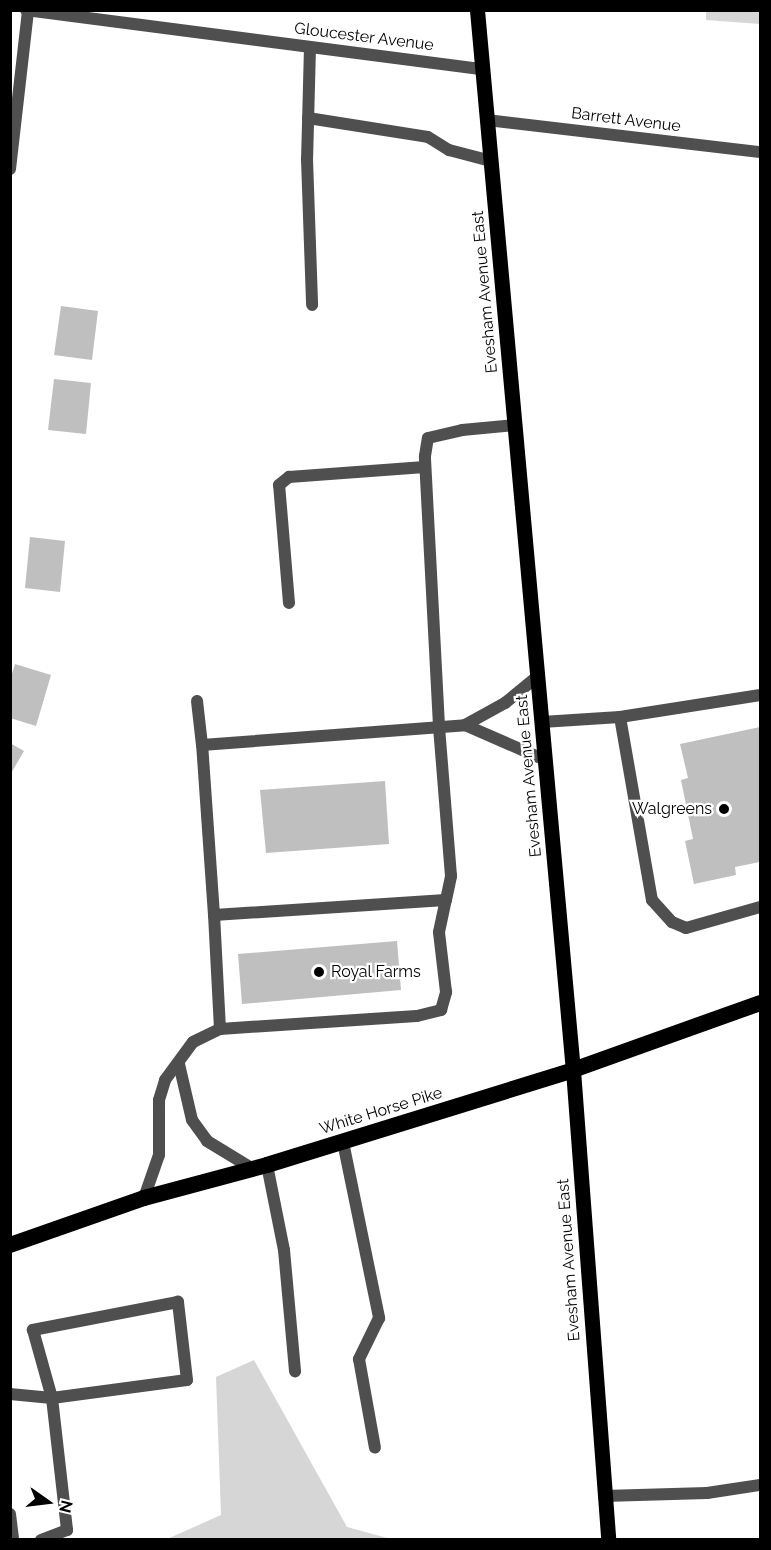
<!DOCTYPE html>
<html>
<head>
<meta charset="utf-8">
<style>
	body { margin:0 }
	#map { position:relative; width:771px; height:1550px; overflow:hidden; background:#fff; font-family:Raleway,sans-serif }
	div>[style] { position:absolute }
	[style*='--x'] { left:calc(var(--x)*1px); top:calc(var(--y)*1px); width:calc(var(--w)*1px); rotate:calc(var(--a)*1deg) }
	.green>* { inset:0; background:#d6d6d6 }
	.building>* { inset:0; background:#bfbfbf }
	.service>* { height:12px; margin:-6px; padding:0 6px; transform-origin:6px; border-radius:6px; background:#4f4f4f }
	.minor>* { height:12px; margin:-6px; padding:0 6px; transform-origin:6px; border-radius:6px; background:#4f4f4f }
	.primary>* { height:15px; margin:-7.5px; padding:0 7.5px; transform-origin:7.5px; border-radius:7.5px; background:#000 }
	.trunk>* { height:16px; margin:-8px; padding:0 8px; transform-origin:8px; border-radius:8px; background:#000 }
	.dots>* { width:16px; height:16px; translate:-50% -50%; box-sizing:border-box; border:3px solid #fff; border-radius:50% }
	span { translate:-50% -50%; white-space:nowrap; text-align:center; line-height:1.15; -webkit-text-stroke:4.5px #fff; paint-order:stroke }
	.street-label { font-size:16px; color:#000 }
	.poi-label { font-size:16px; color:#000 }
	.right { translate:-100% -50%; text-align:right }
	.left { translate:0 -50%; text-align:left }
	.frame { position:absolute; inset:0; border:12px solid #000; pointer-events:none }
	.north { position:absolute; left:18px; top:1472px; width:60px; height:60px; -webkit-text-stroke:4px #fff; paint-order:stroke; rotate:104deg; font-size:16px; font-weight:700; line-height:24px; text-align:center; color:#000 }
	.north::after { content:''; display:block; margin:auto; width:21px; height:27px; background:#000; clip-path:polygon(50% 0,100% 100%,50% 72%,0 100%) }
</style>
</head>
<body>
<div id="map">
	<div class="green">
		<div style="clip-path:polygon(706px 11px,760px 11px,760px 24px,706px 20px)"></div>
		<div style="clip-path:polygon(254px 1360px,347px 1527px,391px 1539px,167px 1539px,221px 1515px,216px 1377px)"></div>
	</div>
	<div class="building">
		<div style="clip-path:polygon(61px 306px,98px 311px,92px 360px,54px 355px)"></div>
		<div style="clip-path:polygon(54px 379px,91px 383px,86px 434px,48px 430px)"></div>
		<div style="clip-path:polygon(30px 537px,65px 541px,60px 592px,25px 588px)"></div>
		<div style="clip-path:polygon(15px 664px,51px 675px,36px 726px,10px 718px,10px 680px)"></div>
		<div style="clip-path:polygon(760px 727px,760px 862px,735px 867px,736px 875px,694px 884px,685px 841px,693px 839px,681px 780px,688px 778px,680px 744px)"></div>
		<div style="clip-path:polygon(10px 743px,24px 751px,10px 775px)"></div>
		<div style="clip-path:polygon(385px 781px,389px 844px,266px 853px,260px 790px)"></div>
		<div style="clip-path:polygon(397px 941px,401px 990px,242px 1004px,238px 954px)"></div>
	</div>
	<div class="service">
		<div style="--x:310;--y:47;--w:112;--a:91.5"></div>
		<div style="--x:307;--y:159;--w:146;--a:88"></div>
		<div style="--x:308;--y:118;--w:121;--a:9"></div>
		<div style="--x:428;--y:137;--w:25;--a:32"></div>
		<div style="--x:449;--y:150;--w:43;--a:14.7"></div>
		<div style="--x:289;--y:603;--w:118;--a:-94.8"></div>
		<div style="--x:279;--y:485;--w:13;--a:-39"></div>
		<div style="--x:289;--y:477;--w:136;--a:-4.2"></div>
		<div style="--x:197;--y:701;--w:44;--a:83.5"></div>
		<div style="--x:620;--y:717;--w:186;--a:80.1"></div>
		<div style="--x:652;--y:900;--w:30;--a:48"></div>
		<div style="--x:672;--y:922;--w:15;--a:23"></div>
		<div style="--x:686;--y:928;--w:77;--a:-15.8"></div>
		<div style="--x:542;--y:722;--w:78;--a:-3.7"></div>
		<div style="--x:620;--y:717;--w:142;--a:-8.9"></div>
		<div style="--x:465;--y:725;--w:46;--a:-28.8"></div>
		<div style="--x:505;--y:703;--w:43;--a:-39.3"></div>
		<div style="--x:214;--y:915;--w:170;--a:-94"></div>
		<div style="--x:202;--y:745;--w:264;--a:-4.3"></div>
		<div style="--x:465;--y:725;--w:87;--a:23.6"></div>
		<div style="--x:220;--y:1029;--w:114;--a:-93"></div>
		<div style="--x:214;--y:915;--w:232;--a:-3.7"></div>
		<div style="--x:446;--y:900;--w:25;--a:-78"></div>
		<div style="--x:451;--y:876;--w:150;--a:-94.6"></div>
		<div style="--x:439;--y:726;--w:270;--a:-93"></div>
		<div style="--x:425;--y:456;--w:18;--a:-81"></div>
		<div style="--x:428;--y:438;--w:35;--a:-13"></div>
		<div style="--x:462;--y:430;--w:53;--a:-5.4"></div>
		<div style="--x:179;--y:1064;--w:57;--a:76.9"></div>
		<div style="--x:192;--y:1120;--w:26;--a:54"></div>
		<div style="--x:207;--y:1141;--w:54;--a:31.3"></div>
		<div style="--x:343;--y:1142;--w:180;--a:78.4"></div>
		<div style="--x:379;--y:1318;--w:46;--a:116"></div>
		<div style="--x:359;--y:1359;--w:90;--a:79.8"></div>
		<div style="--x:267;--y:1165;--w:87;--a:78.7"></div>
		<div style="--x:284;--y:1250;--w:122;--a:84.8"></div>
		<div style="--x:144;--y:1198;--w:46;--a:-70.8"></div>
		<div style="--x:159;--y:1155;--w:55;--a:-90"></div>
		<div style="--x:159;--y:1100;--w:21;--a:-73"></div>
		<div style="--x:165;--y:1080;--w:47;--a:-53.6"></div>
		<div style="--x:193;--y:1042;--w:30;--a:-26"></div>
		<div style="--x:220;--y:1029;--w:197;--a:-3.8"></div>
		<div style="--x:417;--y:1016;--w:25;--a:-14"></div>
		<div style="--x:441;--y:1010;--w:19;--a:-74"></div>
		<div style="--x:446;--y:992;--w:60;--a:-96.7"></div>
		<div style="--x:439;--y:932;--w:33;--a:-78"></div>
		<div style="--x:10;--y:1394;--w:42;--a:5.4"></div>
		<div style="--x:52;--y:1398;--w:136;--a:-7.6"></div>
		<div style="--x:187;--y:1380;--w:79;--a:-96.6"></div>
		<div style="--x:178;--y:1302;--w:148;--a:169.1"></div>
		<div style="--x:33;--y:1330;--w:71;--a:74.4"></div>
		<div style="--x:52;--y:1398;--w:133;--a:83.5"></div>
		<div style="--x:67;--y:1530;--w:28;--a:159"></div>
		<div style="--x:10;--y:1514;--w:26;--a:83"></div>
	</div>
	<div class="minor">
		<div style="--x:26;--y:10;--w:460;--a:7.4"></div>
		<div style="--x:487;--y:120;--w:275;--a:6.7"></div>
		<div style="--x:10;--y:169;--w:160;--a:-83.5"></div>
		<div style="--x:604;--y:1496;--w:103;--a:-1.7"></div>
		<div style="--x:707;--y:1493;--w:54;--a:-8.6"></div>
	</div>
	<div class="primary">
		<div style="--x:477;--y:10;--w:1064;--a:84.83"></div>
		<div style="--x:573;--y:1070;--w:471;--a:85.7"></div>
	</div>
	<div class="trunk">
		<div style="--x:10;--y:1245;--w:142;--a:-19.3"></div>
		<div style="--x:144;--y:1198;--w:127;--a:-15"></div>
		<div style="--x:267;--y:1165;--w:320;--a:-17.2"></div>
		<div style="--x:573;--y:1070;--w:199;--a:-19.7"></div>
	</div>
	<div class="dots">
		<div style="left:724px;top:809px;background:#000"></div>
		<div style="left:319px;top:972px;background:#000"></div>
	</div>
	<div class="street-label">
		<span style="left:364px;top:37px;rotate:7deg">Gloucester Avenue</span>
		<span style="left:626px;top:120px;rotate:7deg">Barrett Avenue</span>
		<span style="left:485px;top:292px;rotate:-95deg">Evesham Avenue East</span>
		<span style="left:529px;top:776px;rotate:-95deg">Evesham Avenue East</span>
		<span style="left:381px;top:1111px;rotate:-17deg">White Horse Pike</span>
		<span style="left:569px;top:1260px;rotate:-94deg">Evesham Avenue East</span>
	</div>
	<div class="poi-label">
		<span class="right" style="left:712px;top:809px">Walgreens</span>
		<span class="left" style="left:331px;top:972px">Royal Farms</span>
	</div>
	<div class="frame"></div>
	<div class="north">N</div>
</div>
</body>
</html>
